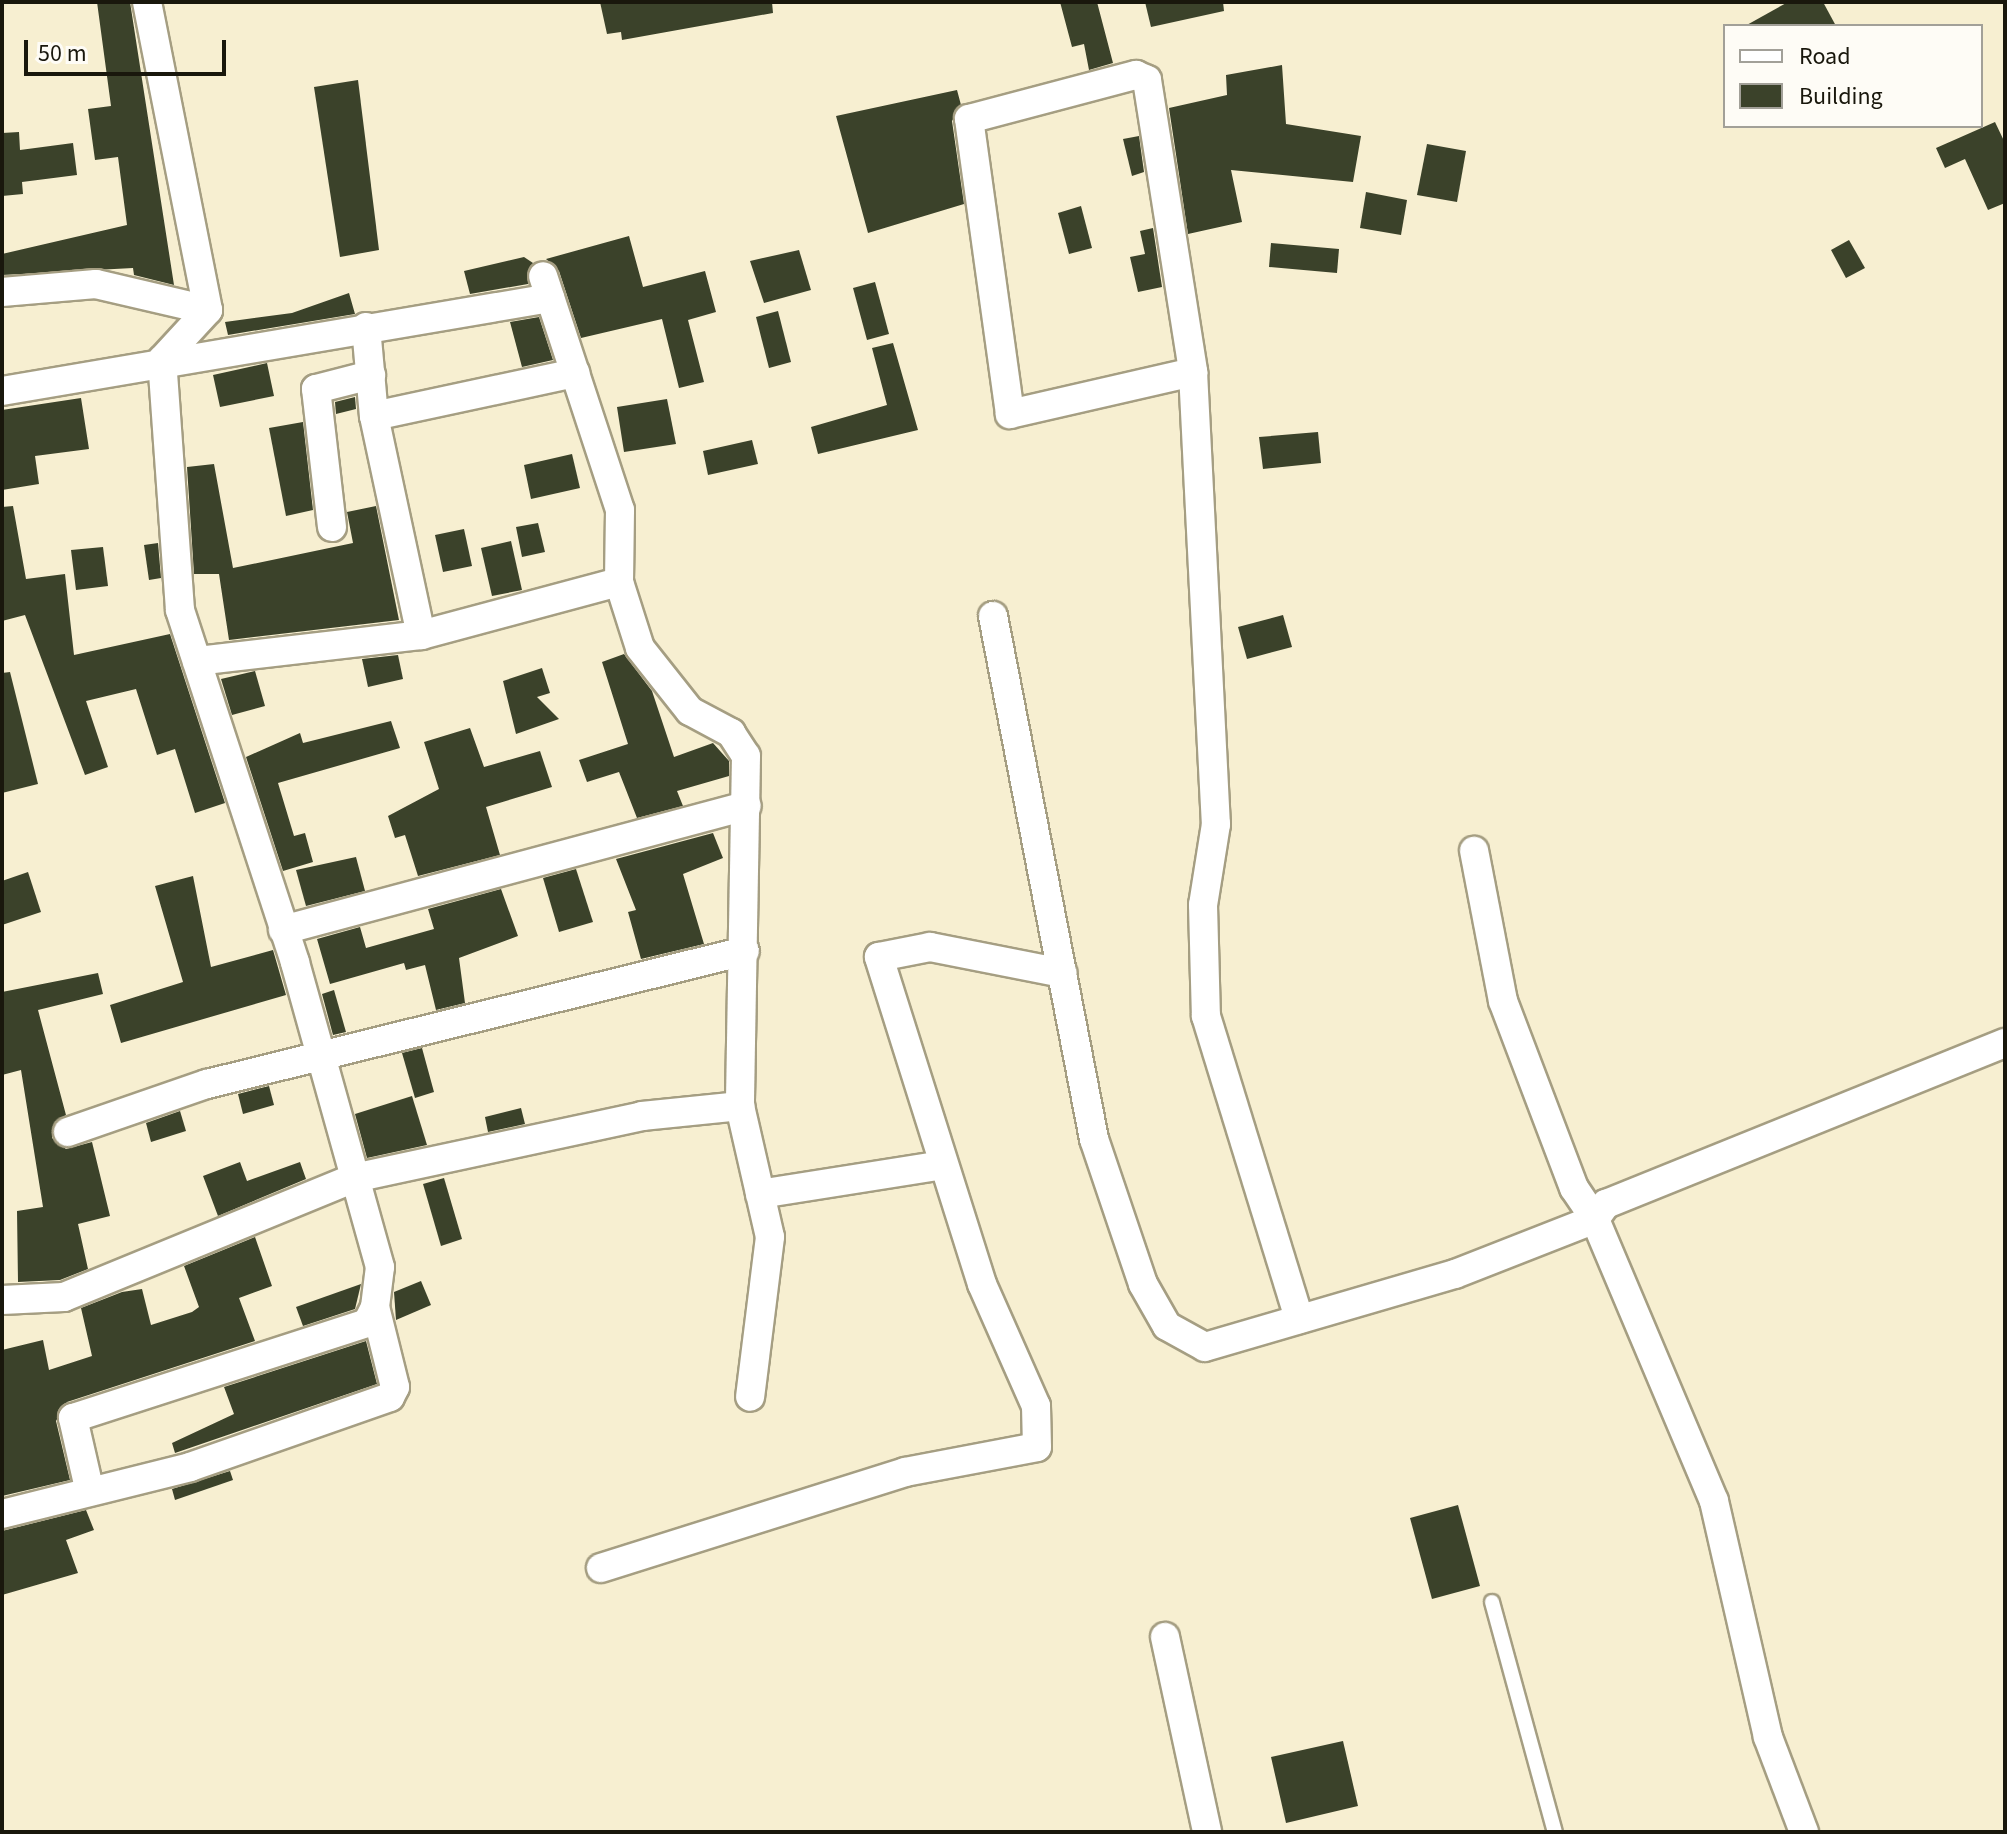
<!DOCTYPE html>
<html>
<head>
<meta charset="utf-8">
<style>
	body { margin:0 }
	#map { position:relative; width:2007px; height:1834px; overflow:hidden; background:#f7efd1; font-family:"Source Sans 3",sans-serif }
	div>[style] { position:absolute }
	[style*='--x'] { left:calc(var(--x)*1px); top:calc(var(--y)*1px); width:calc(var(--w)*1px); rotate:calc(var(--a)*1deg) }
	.building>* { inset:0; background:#3b422a }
	.roads { filter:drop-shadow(2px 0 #a59e82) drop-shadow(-2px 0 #a59e82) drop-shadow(0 2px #a59e82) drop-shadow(0 -2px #a59e82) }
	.lane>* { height:14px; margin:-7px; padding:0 7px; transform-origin:7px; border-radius:7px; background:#fff }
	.street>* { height:28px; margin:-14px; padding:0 14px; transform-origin:14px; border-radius:14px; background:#fff }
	span { translate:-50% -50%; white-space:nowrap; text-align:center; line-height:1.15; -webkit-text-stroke:8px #fefcf6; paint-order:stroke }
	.frame { position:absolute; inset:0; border:4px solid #19170c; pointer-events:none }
	.legend { position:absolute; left:1723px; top:24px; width:260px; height:104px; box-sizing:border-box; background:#fefcf6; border:2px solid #a2a098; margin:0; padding:10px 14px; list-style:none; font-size:24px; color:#19170c }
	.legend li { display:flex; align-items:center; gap:16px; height:40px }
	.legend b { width:40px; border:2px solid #a2a098 }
	.scale { position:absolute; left:24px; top:40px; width:202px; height:36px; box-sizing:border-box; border:4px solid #19170c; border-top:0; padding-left:10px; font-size:24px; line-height:28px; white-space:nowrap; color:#19170c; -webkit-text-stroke:6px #fefcf6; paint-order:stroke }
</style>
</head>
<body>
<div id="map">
	<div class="building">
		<div style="clip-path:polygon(97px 2px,130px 2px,174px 285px,134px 275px,133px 268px,2px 275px,2px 254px,127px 225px,118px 157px,95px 160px,88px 109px,111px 106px)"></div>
		<div style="clip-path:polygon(600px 2px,772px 2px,773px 13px,622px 40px,621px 32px,607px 34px)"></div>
		<div style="clip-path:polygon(1060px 2px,1097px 2px,1113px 63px,1089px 70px,1084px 44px,1072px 47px)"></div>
		<div style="clip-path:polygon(1145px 2px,1223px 2px,1224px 11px,1151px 27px)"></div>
		<div style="clip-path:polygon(1788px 2px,1823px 2px,1836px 26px,1745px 26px)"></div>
		<div style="clip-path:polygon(1282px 65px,1286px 124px,1361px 136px,1353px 182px,1231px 170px,1242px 222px,1188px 234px,1169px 108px,1227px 95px,1226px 75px)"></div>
		<div style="clip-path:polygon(358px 80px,379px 250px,340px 257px,314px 87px)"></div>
		<div style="clip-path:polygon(957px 90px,961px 105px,952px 121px,964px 204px,868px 233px,836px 116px)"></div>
		<div style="clip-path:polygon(1995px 122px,2005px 143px,2005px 203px,1988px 210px,1965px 159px,1945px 168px,1936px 148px)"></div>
		<div style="clip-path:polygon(19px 132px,20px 150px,73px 143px,77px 175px,22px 182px,23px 194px,2px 196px,2px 133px)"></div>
		<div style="clip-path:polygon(1139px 136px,1144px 172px,1132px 176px,1123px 139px)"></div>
		<div style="clip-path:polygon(1427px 144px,1466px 151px,1457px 202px,1417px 195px)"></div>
		<div style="clip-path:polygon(1366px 192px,1407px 200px,1401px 235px,1360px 228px)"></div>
		<div style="clip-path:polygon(1081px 206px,1092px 248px,1069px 254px,1058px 213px)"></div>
		<div style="clip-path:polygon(1153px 228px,1162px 287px,1138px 292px,1130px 257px,1145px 254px,1140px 231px)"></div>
		<div style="clip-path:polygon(629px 236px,643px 287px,705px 271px,716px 312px,688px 320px,704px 382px,679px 388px,662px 319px,581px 338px,559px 271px,546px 259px)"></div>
		<div style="clip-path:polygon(1849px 240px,1865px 268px,1846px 278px,1831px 250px)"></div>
		<div style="clip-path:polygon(1271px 243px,1339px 249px,1337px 273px,1269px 267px)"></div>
		<div style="clip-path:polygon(799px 250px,811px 290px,764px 303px,750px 261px)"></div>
		<div style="clip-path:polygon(524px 257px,533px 263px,528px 284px,470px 294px,464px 271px)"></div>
		<div style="clip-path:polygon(875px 282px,889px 334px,867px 340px,853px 288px)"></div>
		<div style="clip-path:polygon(349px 293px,355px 314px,228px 335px,225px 322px,292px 313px)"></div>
		<div style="clip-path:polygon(778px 311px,791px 362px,769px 368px,756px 317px)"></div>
		<div style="clip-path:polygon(539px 317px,553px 360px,522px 367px,510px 322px)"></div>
		<div style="clip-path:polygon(893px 343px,918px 430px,818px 454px,811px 427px,887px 405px,872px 348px)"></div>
		<div style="clip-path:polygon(267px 363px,274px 396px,220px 407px,213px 375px)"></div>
		<div style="clip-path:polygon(355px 397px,356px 409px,336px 414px,335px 402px)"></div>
		<div style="clip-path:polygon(81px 398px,89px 449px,35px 456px,39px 484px,2px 490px,2px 410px)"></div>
		<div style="clip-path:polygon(667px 399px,676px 444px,624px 452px,617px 407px)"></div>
		<div style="clip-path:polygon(303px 422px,313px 510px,286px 516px,269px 428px)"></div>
		<div style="clip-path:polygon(1318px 432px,1321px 463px,1263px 469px,1259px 437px)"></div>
		<div style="clip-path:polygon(752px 440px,758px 464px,708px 475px,703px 451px)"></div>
		<div style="clip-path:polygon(572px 454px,580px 488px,531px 499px,524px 465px)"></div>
		<div style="clip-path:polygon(214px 464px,233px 568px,353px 543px,347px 512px,376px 506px,399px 620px,229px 640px,219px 574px,194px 574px,187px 467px)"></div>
		<div style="clip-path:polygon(13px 506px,26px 579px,65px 574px,74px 655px,170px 634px,225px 803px,195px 813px,175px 749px,157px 755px,136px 689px,86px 701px,108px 767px,85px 775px,25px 615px,2px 621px,2px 507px)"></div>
		<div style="clip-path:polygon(538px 523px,545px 552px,522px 557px,516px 527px)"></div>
		<div style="clip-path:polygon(464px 529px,472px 566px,443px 572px,435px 535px)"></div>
		<div style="clip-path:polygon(511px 541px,522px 590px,492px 596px,481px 548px)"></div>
		<div style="clip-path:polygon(158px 543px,161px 578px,149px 580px,144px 545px)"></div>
		<div style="clip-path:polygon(103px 547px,108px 586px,76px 590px,71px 550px)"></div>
		<div style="clip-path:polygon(1283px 615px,1292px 647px,1247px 659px,1238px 627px)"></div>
		<div style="clip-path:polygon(624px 654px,652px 691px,674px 757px,713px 743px,729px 761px,729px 776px,677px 791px,683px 806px,637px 818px,619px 772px,587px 782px,579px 760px,628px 744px,602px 662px)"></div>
		<div style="clip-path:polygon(398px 655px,403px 679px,368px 687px,362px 659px)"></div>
		<div style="clip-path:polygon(542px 668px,550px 693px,537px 697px,559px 719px,516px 734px,503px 681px)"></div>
		<div style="clip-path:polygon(255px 671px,265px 706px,232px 715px,221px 679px)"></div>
		<div style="clip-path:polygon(10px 672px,38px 784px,2px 793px,2px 673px)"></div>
		<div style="clip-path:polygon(391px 721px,400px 748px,278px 783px,294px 836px,305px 833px,313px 862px,283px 871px,246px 757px,300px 733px,303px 743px)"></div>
		<div style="clip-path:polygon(470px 728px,484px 767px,540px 751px,552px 787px,486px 807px,500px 855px,418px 876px,405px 835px,395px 838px,388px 816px,439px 789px,424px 742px)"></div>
		<div style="clip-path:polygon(713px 833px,723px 858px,683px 874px,704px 944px,641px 959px,628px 912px,636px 910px,616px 859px)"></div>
		<div style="clip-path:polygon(356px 857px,365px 891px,306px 906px,296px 870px)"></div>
		<div style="clip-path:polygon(576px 869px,593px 922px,559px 932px,543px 878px)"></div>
		<div style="clip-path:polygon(28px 872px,41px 912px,2px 925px,2px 881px)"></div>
		<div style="clip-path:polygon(193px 876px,211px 967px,273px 950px,286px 995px,121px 1043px,110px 1005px,183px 982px,155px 886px)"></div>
		<div style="clip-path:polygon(501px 889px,518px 936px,459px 958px,465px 1003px,436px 1010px,425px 965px,406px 970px,404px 963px,330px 984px,317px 939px,360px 927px,366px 948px,434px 929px,428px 909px)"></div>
		<div style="clip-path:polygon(98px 973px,103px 994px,38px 1010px,66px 1115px,55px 1122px,52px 1138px,66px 1149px,92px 1142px,110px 1216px,78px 1224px,88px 1269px,60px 1280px,18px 1282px,17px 1211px,43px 1207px,21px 1070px,2px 1075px,2px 992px)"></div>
		<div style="clip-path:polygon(334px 990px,346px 1032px,333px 1035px,322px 994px)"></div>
		<div style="clip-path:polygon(422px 1048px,434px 1092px,415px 1098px,402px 1053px)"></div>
		<div style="clip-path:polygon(269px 1086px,274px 1105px,243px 1114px,238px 1094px)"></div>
		<div style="clip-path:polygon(412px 1096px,427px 1145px,367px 1158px,355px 1114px)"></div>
		<div style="clip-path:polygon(521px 1108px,525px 1124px,488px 1132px,485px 1117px)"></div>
		<div style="clip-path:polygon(180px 1111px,186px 1131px,151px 1142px,146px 1123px)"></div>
		<div style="clip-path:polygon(240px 1162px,247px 1181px,300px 1162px,306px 1179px,218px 1216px,203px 1176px)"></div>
		<div style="clip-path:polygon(444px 1178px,462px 1239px,441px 1246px,423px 1184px)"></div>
		<div style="clip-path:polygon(255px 1237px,272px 1286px,239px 1298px,255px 1341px,67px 1402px,56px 1421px,70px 1480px,2px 1496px,2px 1350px,43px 1340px,49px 1370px,92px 1356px,81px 1308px,122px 1292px,142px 1289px,151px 1325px,192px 1312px,199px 1307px,184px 1266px)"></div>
		<div style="clip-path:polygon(421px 1281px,431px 1305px,396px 1320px,394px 1292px)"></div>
		<div style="clip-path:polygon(361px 1284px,355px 1309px,303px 1326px,296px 1307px)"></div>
		<div style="clip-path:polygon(366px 1341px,377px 1384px,175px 1453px,172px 1443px,234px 1414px,224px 1387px)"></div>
		<div style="clip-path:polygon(230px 1471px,233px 1480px,175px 1500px,172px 1489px)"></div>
		<div style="clip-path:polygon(1458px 1505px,1480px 1586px,1432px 1599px,1410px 1518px)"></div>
		<div style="clip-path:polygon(86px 1510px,94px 1530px,66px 1540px,78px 1573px,2px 1595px,2px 1531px)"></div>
		<div style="clip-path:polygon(1343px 1741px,1358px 1806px,1286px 1823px,1271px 1757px)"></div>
	</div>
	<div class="roads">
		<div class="lane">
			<div style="--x:1492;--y:1602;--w:238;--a:74.7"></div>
		</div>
		<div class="street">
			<div style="--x:2;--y:292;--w:94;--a:-4.9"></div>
			<div style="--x:96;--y:284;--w:115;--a:13.1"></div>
			<div style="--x:366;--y:327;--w:89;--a:84.9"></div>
			<div style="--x:374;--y:416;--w:224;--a:77.9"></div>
			<div style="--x:1193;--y:372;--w:188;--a:167.1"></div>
			<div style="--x:1010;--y:414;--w:298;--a:-97.9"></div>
			<div style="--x:969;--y:119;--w:173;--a:-14.8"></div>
			<div style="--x:1136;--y:75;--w:12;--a:24"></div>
			<div style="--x:1147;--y:80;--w:296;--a:81"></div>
			<div style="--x:1193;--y:372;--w:453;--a:87.1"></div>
			<div style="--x:1216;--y:824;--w:82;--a:99.1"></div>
			<div style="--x:1203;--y:905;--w:111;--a:88.5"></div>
			<div style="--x:1206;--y:1016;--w:317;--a:72.9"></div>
			<div style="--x:2;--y:391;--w:556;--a:-9.63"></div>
			<div style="--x:374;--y:416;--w:206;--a:-12.1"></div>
			<div style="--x:332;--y:527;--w:139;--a:-96.6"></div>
			<div style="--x:316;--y:389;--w:57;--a:-14.3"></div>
			<div style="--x:619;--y:582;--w:69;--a:72.3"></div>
			<div style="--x:640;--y:648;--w:80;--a:51.6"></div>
			<div style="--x:690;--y:711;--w:47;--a:28.2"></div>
			<div style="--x:731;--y:733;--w:27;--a:57"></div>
			<div style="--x:746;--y:756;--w:350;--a:91"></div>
			<div style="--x:993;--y:616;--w:533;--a:79.07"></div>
			<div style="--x:1094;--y:1139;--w:153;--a:71.3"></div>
			<div style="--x:1143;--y:1284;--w:48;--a:60.3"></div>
			<div style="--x:1167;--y:1326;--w:43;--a:28.9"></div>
			<div style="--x:1205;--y:1347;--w:260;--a:-16.3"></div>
			<div style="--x:1455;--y:1274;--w:150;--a:-21.4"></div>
			<div style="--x:1595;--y:1219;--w:37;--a:-124"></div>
			<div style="--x:1574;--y:1188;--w:200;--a:-110.8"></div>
			<div style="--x:1503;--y:1001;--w:153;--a:-100.9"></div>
			<div style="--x:197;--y:661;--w:226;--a:-6.6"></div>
			<div style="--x:421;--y:635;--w:205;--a:-15"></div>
			<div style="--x:619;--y:582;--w:72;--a:-89.2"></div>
			<div style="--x:620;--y:510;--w:246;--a:-108.2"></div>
			<div style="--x:283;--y:930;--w:480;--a:-15"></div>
			<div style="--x:68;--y:1132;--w:147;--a:-19.1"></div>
			<div style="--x:207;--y:1084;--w:554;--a:-13.89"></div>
			<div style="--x:760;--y:1194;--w:185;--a:-9"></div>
			<div style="--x:2;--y:1300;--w:62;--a:-2.8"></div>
			<div style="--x:64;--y:1297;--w:313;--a:-22.3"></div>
			<div style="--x:354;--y:1178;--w:295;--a:-12.1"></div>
			<div style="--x:642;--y:1116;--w:99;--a:-5.8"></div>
			<div style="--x:740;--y:1106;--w:134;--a:77.1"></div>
			<div style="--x:770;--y:1237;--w:161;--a:97.1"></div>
			<div style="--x:89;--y:1488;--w:72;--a:-102.9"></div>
			<div style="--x:73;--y:1418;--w:309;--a:-17.9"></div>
			<div style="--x:367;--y:1323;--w:18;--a:-63"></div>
			<div style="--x:2;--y:1514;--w:194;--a:-14"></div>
			<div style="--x:190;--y:1467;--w:212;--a:-19.3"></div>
			<div style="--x:390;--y:1397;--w:11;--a:-63"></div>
			<div style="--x:395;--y:1387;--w:82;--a:-104"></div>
			<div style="--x:375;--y:1307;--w:40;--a:-82.9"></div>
			<div style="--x:380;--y:1267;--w:317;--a:-105.6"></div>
			<div style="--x:295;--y:962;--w:370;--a:-108.1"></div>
			<div style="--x:180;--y:610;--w:251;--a:-94.1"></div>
			<div style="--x:162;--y:360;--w:68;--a:-47.4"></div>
			<div style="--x:208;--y:310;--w:314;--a:-101.2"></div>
			<div style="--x:601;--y:1568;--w:319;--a:-17.5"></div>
			<div style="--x:905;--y:1472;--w:134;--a:-10.7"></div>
			<div style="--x:1037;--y:1447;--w:41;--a:-91.4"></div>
			<div style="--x:1036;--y:1406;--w:133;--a:-113.9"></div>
			<div style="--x:982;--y:1284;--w:343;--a:-107.5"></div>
			<div style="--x:879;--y:957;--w:52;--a:-11.1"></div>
			<div style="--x:930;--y:947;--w:135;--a:11.1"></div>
			<div style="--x:1165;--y:1637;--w:199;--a:77.8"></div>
			<div style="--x:1804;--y:1832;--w:102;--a:-110.8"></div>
			<div style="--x:1768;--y:1737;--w:242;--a:-102.9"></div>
			<div style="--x:1714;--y:1501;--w:306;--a:-112.9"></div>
			<div style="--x:1595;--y:1219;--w:19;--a:-54"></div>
			<div style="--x:1606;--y:1204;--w:430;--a:-22"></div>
		</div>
	</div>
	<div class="frame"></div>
	<ul class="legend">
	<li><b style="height:10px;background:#fff"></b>Road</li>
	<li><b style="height:22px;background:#3b422a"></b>Building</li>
	</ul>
	<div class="scale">50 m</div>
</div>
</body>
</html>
